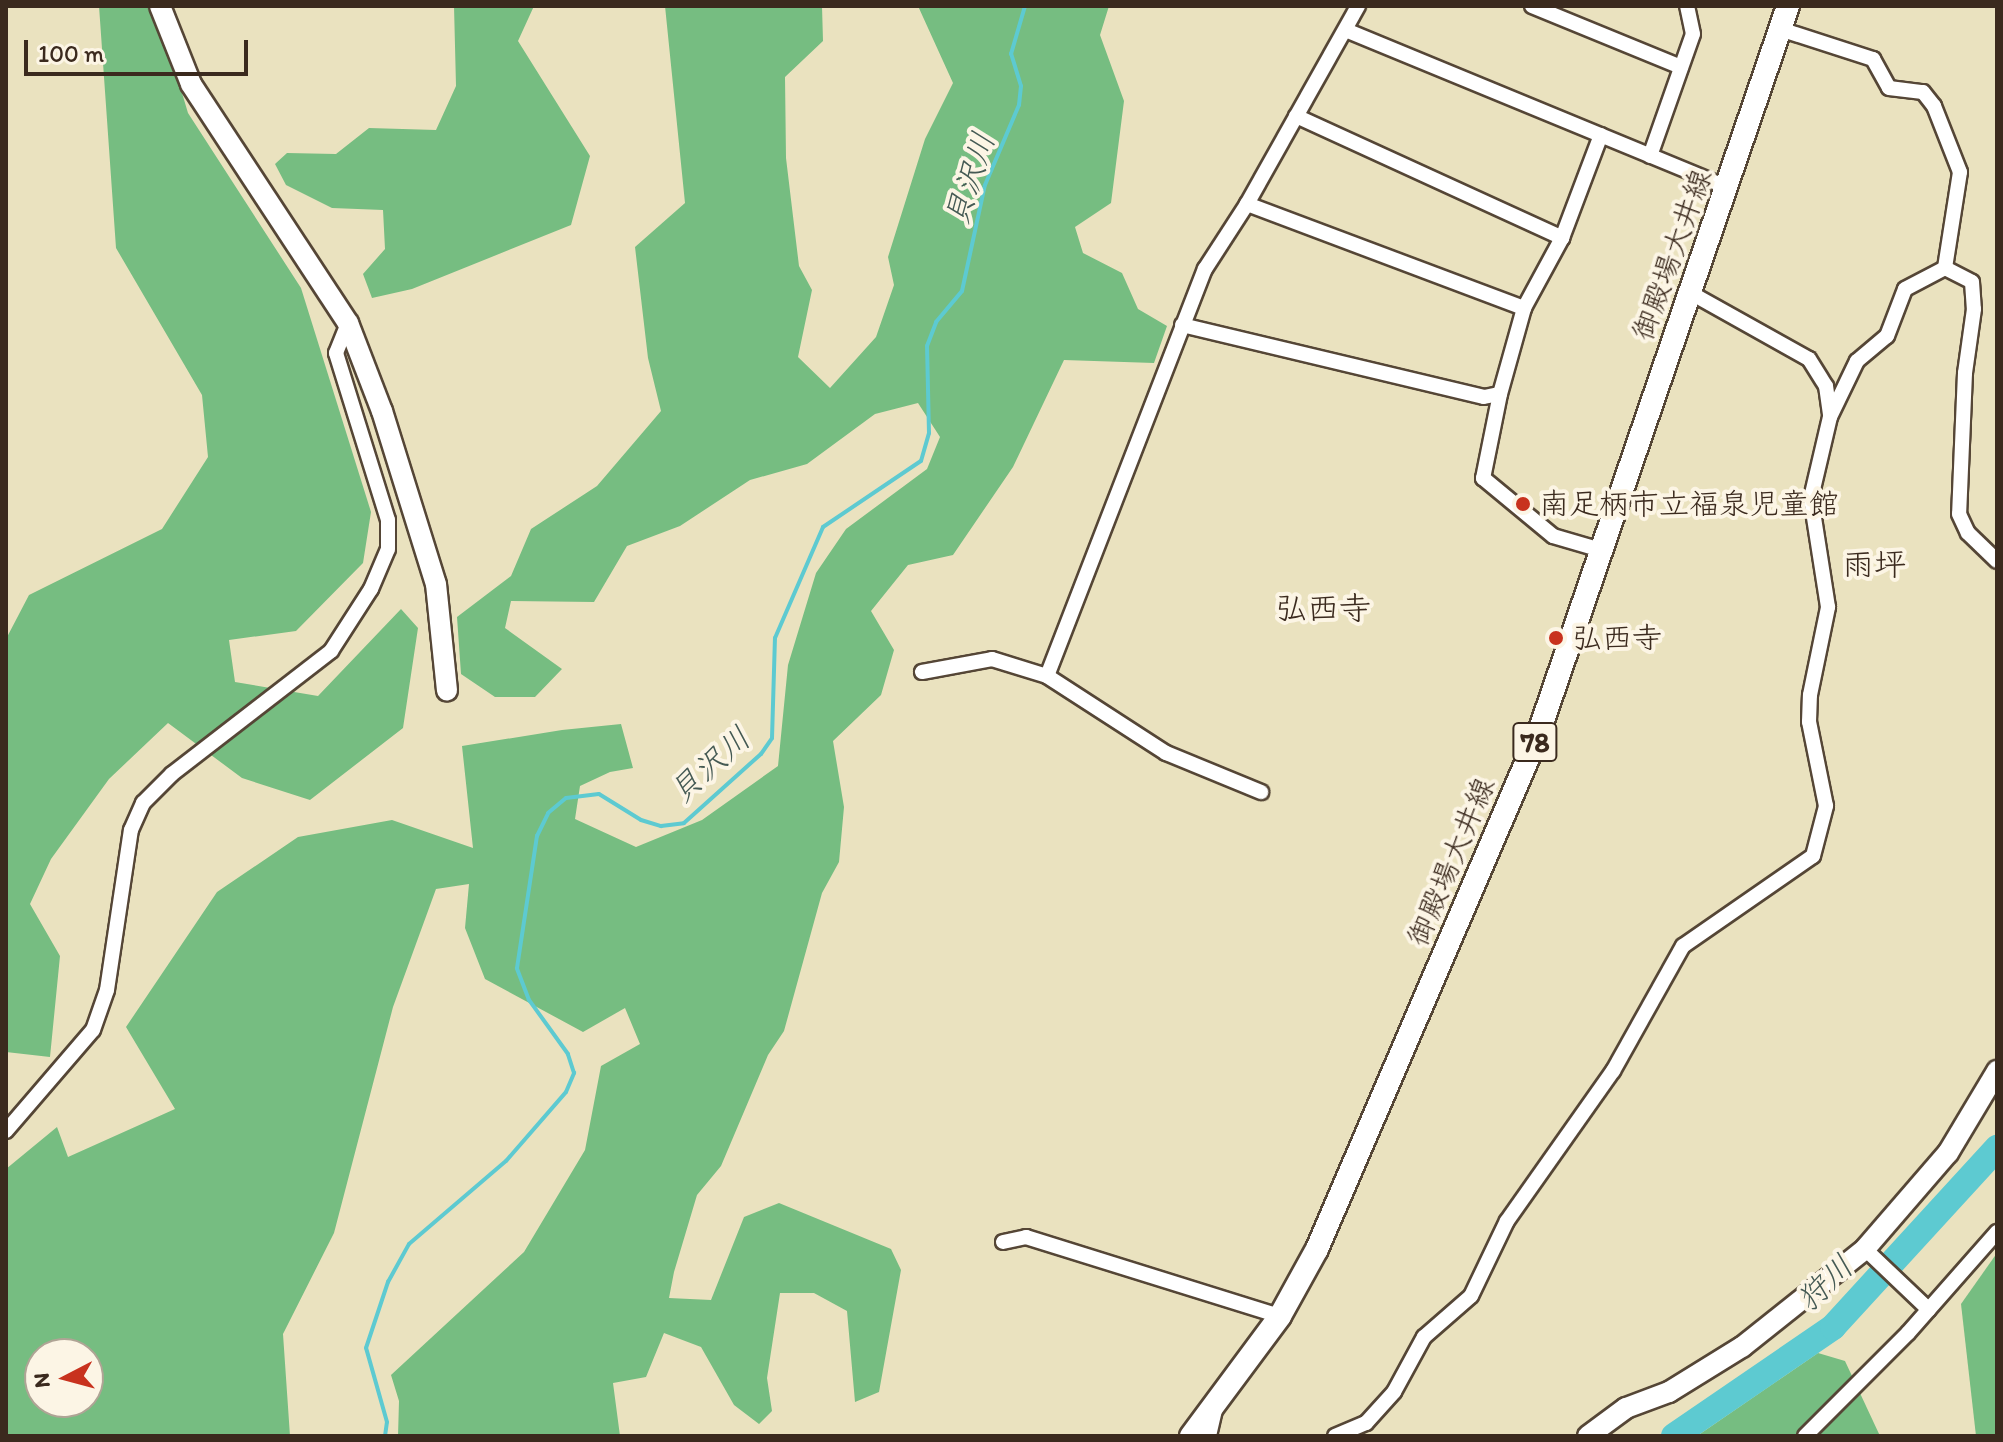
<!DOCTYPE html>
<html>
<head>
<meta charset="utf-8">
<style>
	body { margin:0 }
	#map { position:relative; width:2003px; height:1442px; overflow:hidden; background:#eae2bf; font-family:Itim,"Klee One",sans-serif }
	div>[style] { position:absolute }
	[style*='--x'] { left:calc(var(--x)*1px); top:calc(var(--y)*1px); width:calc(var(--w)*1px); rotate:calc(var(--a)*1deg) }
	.forest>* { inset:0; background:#76bd81 }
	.stream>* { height:4px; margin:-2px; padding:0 2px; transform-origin:2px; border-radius:2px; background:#5dcad1 }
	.river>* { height:26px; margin:-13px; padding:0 13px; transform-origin:13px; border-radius:13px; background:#5dcad1 }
	.roads { filter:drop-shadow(2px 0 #554636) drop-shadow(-2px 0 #554636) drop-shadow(0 2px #554636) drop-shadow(0 -2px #554636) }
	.street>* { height:14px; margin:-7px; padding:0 7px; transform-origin:7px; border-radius:7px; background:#fff }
	.secondary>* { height:20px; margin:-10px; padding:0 10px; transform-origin:10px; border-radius:10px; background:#fff }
	.primary>* { height:22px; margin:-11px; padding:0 11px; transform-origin:11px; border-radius:11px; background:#fff }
	.dots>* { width:22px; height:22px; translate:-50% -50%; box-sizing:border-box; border:4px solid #fcf5e5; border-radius:50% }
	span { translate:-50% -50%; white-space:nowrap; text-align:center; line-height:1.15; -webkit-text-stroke:8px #fcf5e5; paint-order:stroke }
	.shield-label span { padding:2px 6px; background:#fcf5e5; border:2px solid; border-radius:6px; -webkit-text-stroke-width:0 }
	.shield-label { font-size:28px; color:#3b2a1e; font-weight:700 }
	.street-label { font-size:30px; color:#3b2a1e }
	.poi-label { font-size:30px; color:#3b2a1e }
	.left { translate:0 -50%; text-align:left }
	.water-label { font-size:32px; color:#455a54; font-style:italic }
	.neighbourhood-label { font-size:32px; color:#3b2a1e }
	.frame { position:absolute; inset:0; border:8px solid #3b2a1e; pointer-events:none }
	.north { position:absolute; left:24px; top:1338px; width:80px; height:80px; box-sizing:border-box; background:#fcf5e5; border:2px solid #afa495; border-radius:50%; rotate:264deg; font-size:22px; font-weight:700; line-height:32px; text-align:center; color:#3b2a1e }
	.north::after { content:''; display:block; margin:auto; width:28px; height:36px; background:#c8321e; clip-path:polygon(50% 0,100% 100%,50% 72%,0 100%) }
	.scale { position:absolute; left:24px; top:40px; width:224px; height:36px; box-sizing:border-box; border:4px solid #3b2a1e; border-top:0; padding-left:10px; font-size:24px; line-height:28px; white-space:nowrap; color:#3b2a1e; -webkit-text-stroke:6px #fcf5e5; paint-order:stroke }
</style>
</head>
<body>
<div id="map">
	<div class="forest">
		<div style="clip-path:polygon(99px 6px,156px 6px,188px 113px,301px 288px,371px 512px,363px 563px,296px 631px,229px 640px,235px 682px,318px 696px,401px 609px,418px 628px,403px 728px,310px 800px,242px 778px,168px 723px,109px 779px,51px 859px,30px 904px,60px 956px,50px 1057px,6px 1052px,6px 639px,29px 595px,162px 529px,208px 457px,202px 395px,116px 248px)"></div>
		<div style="clip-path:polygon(454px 6px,534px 6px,518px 41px,590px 156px,571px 225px,412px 289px,372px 298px,363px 274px,385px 249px,383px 210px,332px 208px,286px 185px,275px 164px,287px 153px,336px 154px,369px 128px,436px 130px,456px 86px)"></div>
		<div style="clip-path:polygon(evenodd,665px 6px,822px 6px,823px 41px,785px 77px,786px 158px,799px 266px,812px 290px,798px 357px,830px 388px,876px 337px,894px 285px,888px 257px,925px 139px,953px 83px,918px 6px,1109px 6px,1100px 35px,1124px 101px,1111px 203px,1075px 227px,1083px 253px,1122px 273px,1138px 309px,1167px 326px,1154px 363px,1064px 360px,1013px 467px,953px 555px,908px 565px,871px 611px,894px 650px,881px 695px,833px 741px,844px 807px,839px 862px,822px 893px,784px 1031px,768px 1055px,721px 1166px,697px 1195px,674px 1272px,669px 1298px,711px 1300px,744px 1217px,779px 1203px,891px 1249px,901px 1270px,879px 1392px,855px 1402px,847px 1311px,814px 1293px,780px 1293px,767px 1378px,772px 1411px,759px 1424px,734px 1405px,701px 1347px,664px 1333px,646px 1377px,613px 1383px,620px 1436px,398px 1436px,399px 1401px,391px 1375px,524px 1252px,585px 1150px,601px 1066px,640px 1044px,625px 1008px,583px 1032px,485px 979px,465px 928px,469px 884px,436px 889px,393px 1007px,334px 1233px,283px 1334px,290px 1436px,6px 1436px,6px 1169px,57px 1127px,68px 1157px,175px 1109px,126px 1027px,217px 892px,298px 837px,392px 820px,473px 848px,462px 746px,562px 730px,621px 724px,633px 768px,610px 772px,580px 786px,575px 819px,636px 847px,702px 820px,778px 766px,788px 665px,816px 573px,846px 529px,927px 469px,940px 437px,918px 403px,875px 414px,807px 464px,750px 480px,680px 526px,627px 546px,594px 602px,511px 601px,505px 628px,562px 669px,535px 697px,495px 697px,461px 674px,457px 617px,511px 576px,531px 529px,597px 486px,661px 411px,648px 358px,635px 247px,685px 203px,665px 6px,40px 1354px,88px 1354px,88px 1402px,40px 1402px,40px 1354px)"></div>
		<div style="clip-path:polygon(1997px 1253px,1997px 1436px,1976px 1436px,1961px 1304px)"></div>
		<div style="clip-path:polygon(1818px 1353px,1845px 1361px,1880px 1436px,1697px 1436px)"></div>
	</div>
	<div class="stream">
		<div style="--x:385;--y:1436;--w:14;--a:-82"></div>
		<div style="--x:387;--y:1422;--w:77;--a:-105.8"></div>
		<div style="--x:366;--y:1348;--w:70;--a:-71.6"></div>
		<div style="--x:388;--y:1282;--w:43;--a:-61.1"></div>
		<div style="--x:409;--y:1244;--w:128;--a:-40.6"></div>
		<div style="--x:506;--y:1161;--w:91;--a:-49"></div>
		<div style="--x:566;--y:1092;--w:21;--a:-67"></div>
		<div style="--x:574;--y:1073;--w:20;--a:-108"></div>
		<div style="--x:568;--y:1054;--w:67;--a:-125.8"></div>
		<div style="--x:529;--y:1000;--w:34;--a:-111"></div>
		<div style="--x:517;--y:968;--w:134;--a:-81.4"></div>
		<div style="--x:537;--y:836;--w:25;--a:-64"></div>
		<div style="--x:548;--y:813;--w:23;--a:-40"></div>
		<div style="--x:566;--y:798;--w:33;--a:-7"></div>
		<div style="--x:599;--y:794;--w:49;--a:31.8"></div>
		<div style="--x:641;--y:820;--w:21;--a:17"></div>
		<div style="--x:661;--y:826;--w:23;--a:-7"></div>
		<div style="--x:684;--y:823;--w:103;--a:-41.9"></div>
		<div style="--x:761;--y:754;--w:19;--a:-55"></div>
		<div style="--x:772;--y:738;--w:100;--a:-88.3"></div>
		<div style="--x:775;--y:638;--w:121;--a:-66.6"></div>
		<div style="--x:823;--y:527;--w:118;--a:-34"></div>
		<div style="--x:921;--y:461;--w:29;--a:-74"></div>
		<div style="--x:929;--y:433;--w:87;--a:-91.3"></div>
		<div style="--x:927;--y:346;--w:26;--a:-69"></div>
		<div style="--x:936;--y:322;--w:40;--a:-50"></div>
		<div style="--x:962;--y:291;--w:108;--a:-77.8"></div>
		<div style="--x:985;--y:185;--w:87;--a:-67"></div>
		<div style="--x:1019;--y:105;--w:19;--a:-84"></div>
		<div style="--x:1021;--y:86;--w:34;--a:-107"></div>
		<div style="--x:1011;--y:54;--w:50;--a:-73.7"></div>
	</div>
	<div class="river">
		<div style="--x:1674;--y:1436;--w:193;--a:-34.4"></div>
		<div style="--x:1833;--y:1327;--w:243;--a:-47.5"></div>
	</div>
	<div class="roads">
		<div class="street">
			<div style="--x:1532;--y:6;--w:161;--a:22.3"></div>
			<div style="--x:1780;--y:29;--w:98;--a:17.9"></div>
			<div style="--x:1873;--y:59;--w:33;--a:61"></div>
			<div style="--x:1889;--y:88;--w:34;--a:7"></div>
			<div style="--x:1923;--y:92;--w:18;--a:52"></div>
			<div style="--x:1934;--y:106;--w:71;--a:68.5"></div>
			<div style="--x:1960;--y:172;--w:97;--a:98.9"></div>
			<div style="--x:1348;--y:31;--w:411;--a:22.4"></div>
			<div style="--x:1296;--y:116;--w:293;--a:24.6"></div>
			<div style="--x:1650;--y:156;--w:129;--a:-70.6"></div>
			<div style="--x:1693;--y:34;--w:29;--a:-102"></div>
			<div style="--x:1247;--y:204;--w:296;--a:20.6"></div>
			<div style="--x:1945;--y:268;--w:30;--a:27"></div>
			<div style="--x:1972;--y:282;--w:27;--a:86"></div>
			<div style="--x:1974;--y:309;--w:65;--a:98"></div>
			<div style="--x:1965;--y:373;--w:141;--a:92.4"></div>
			<div style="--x:1959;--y:514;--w:21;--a:65"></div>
			<div style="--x:1968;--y:533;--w:40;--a:44"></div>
			<div style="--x:1689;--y:292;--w:137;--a:29.2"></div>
			<div style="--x:1809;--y:359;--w:32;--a:58"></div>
			<div style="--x:1826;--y:386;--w:30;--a:82"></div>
			<div style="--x:1182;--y:325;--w:310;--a:13.4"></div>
			<div style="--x:1484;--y:397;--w:16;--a:-11"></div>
			<div style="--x:1500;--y:394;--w:89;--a:-74.4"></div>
			<div style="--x:1524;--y:308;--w:80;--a:-61.5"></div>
			<div style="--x:1562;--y:238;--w:110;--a:-69.3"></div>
			<div style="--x:1500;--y:394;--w:86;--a:101.4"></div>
			<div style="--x:1483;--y:478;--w:91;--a:39.6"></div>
			<div style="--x:1553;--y:536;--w:50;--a:16.3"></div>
			<div style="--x:922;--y:672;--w:71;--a:-10.5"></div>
			<div style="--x:992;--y:659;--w:58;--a:17.2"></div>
			<div style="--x:1047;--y:676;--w:142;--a:32.9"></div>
			<div style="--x:1166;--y:753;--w:103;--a:22.3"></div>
			<div style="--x:1047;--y:676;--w:437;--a:-68.8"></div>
			<div style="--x:1205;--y:269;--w:77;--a:-57.1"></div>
			<div style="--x:1247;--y:204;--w:227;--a:-60.7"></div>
			<div style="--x:6;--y:1131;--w:133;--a:-49.3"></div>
			<div style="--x:93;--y:1030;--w:42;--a:-70.7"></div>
			<div style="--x:107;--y:990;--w:162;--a:-81.5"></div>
			<div style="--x:131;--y:830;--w:30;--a:-66"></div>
			<div style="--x:143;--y:803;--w:41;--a:-45"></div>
			<div style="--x:172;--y:774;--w:201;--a:-37.7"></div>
			<div style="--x:331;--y:651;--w:74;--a:-57.2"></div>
			<div style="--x:371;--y:589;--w:43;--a:-67"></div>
			<div style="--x:388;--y:549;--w:29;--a:-90"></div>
			<div style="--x:388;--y:520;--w:175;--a:-107.3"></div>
			<div style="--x:336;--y:353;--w:32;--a:-68"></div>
			<div style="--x:1003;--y:1242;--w:24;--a:-12"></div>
			<div style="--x:1026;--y:1237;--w:266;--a:17.3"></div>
			<div style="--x:1865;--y:1249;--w:88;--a:43.6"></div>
			<div style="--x:1209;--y:1436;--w:27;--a:-77"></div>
			<div style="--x:1335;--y:1436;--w:34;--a:-23"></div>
			<div style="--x:1366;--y:1423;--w:42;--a:-47.9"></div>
			<div style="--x:1394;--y:1392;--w:63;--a:-61.4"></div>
			<div style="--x:1424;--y:1337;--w:62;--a:-41.1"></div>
			<div style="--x:1471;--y:1296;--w:83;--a:-64.4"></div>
			<div style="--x:1507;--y:1221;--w:184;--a:-54.8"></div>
			<div style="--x:1613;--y:1071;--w:143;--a:-60.8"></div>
			<div style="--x:1683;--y:946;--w:158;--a:-34.7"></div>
			<div style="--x:1813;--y:856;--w:52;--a:-75.4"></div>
			<div style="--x:1826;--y:806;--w:86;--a:-101.4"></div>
			<div style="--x:1809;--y:722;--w:27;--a:-88"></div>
			<div style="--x:1810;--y:695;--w:90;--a:-78.4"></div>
			<div style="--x:1828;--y:607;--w:110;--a:-98.9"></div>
			<div style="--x:1811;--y:498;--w:83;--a:-76.8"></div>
			<div style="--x:1830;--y:417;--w:62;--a:-64.3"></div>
			<div style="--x:1857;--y:361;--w:39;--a:-40"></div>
			<div style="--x:1887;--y:336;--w:50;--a:-69"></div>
			<div style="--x:1905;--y:289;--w:45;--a:-27.7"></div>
			<div style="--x:1805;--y:1436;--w:146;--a:-45"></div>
			<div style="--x:1908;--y:1333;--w:135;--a:-48.6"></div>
		</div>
		<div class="secondary">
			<div style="--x:160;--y:6;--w:84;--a:68.3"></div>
			<div style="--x:191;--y:84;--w:286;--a:56.7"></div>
			<div style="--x:348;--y:323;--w:94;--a:68.9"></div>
			<div style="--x:382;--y:411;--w:181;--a:72.7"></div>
			<div style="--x:436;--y:584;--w:107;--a:84.1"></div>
			<div style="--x:1588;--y:1436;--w:47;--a:-36.4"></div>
			<div style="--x:1626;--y:1408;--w:46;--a:-20.4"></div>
			<div style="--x:1669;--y:1392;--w:86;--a:-31.7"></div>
			<div style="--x:1742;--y:1347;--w:157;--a:-38.5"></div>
			<div style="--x:1865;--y:1249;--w:127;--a:-49.2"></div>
			<div style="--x:1948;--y:1153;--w:96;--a:-59.1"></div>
		</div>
		<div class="primary">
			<div style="--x:1191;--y:1436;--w:149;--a:-53.4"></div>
			<div style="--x:1280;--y:1316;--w:77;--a:-61.1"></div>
			<div style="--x:1317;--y:1249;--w:559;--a:-66.73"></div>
			<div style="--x:1538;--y:735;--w:771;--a:-71.07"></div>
		</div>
	</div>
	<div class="dots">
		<div style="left:1523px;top:504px;background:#c8321e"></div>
		<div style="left:1556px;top:638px;background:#c8321e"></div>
	</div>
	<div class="shield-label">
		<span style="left:1535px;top:742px">78</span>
	</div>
	<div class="street-label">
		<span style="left:1672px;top:255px;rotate:-70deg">御殿場大井線</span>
		<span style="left:1451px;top:862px;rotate:-67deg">御殿場大井線</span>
	</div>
	<div class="poi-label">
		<span class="left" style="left:1539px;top:504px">南足柄市立福泉児童館</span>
		<span class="left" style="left:1572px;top:638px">弘西寺</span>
	</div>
	<div class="water-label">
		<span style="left:970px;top:179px;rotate:-72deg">貝沢川</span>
		<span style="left:710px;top:765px;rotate:-42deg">貝沢川</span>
		<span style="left:1825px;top:1283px;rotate:-44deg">狩川</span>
	</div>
	<div class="neighbourhood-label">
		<span style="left:1874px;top:564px">雨坪</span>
		<span style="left:1323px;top:608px">弘西寺</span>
	</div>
	<div class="frame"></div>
	<div class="north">N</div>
	<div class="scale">100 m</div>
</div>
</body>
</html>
